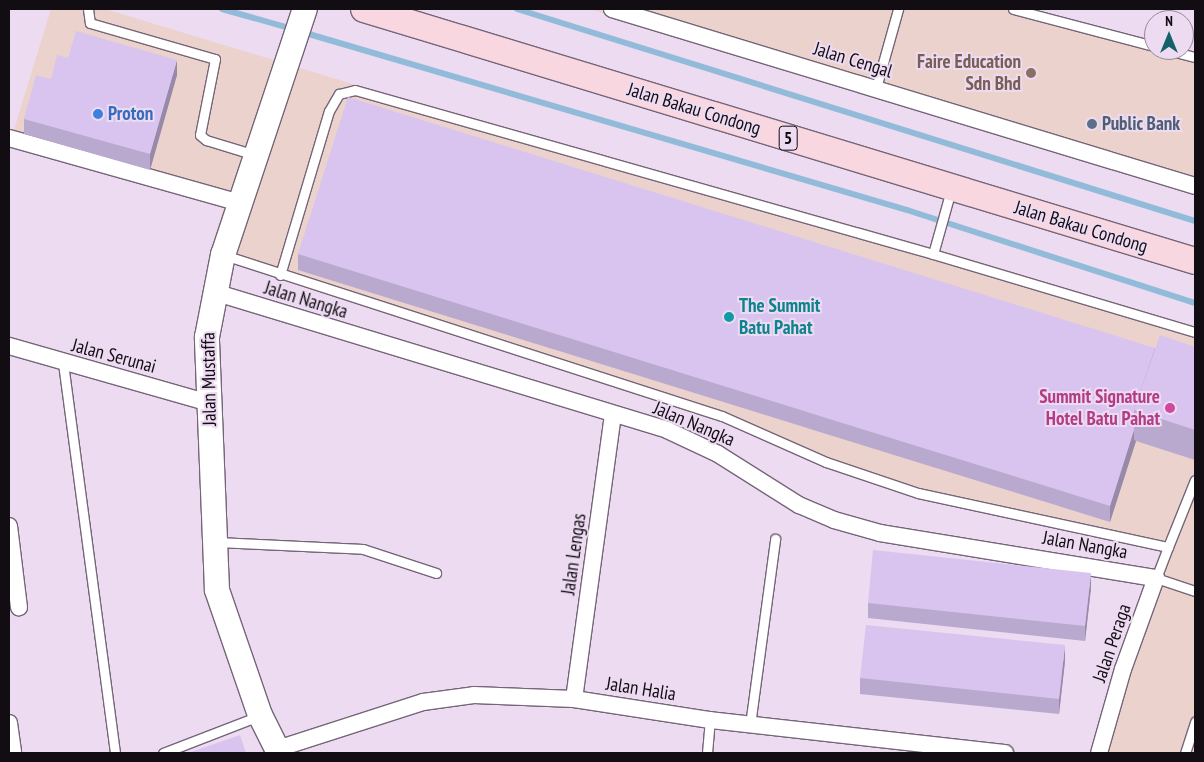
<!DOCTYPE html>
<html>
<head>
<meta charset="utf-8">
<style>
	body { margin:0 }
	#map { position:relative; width:1204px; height:762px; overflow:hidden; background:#eddbf1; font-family:"PT Sans Narrow",sans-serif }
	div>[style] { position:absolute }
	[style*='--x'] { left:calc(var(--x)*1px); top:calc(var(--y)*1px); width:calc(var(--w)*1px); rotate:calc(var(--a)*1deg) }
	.commercial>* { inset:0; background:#ebd2cc }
	.stream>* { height:6px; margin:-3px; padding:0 3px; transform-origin:3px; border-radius:3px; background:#91bbd9 }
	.roads { filter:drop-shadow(1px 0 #756578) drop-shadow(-1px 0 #756578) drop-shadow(0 1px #756578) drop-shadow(0 -1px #756578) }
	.lane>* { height:9px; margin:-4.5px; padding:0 4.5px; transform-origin:4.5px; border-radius:4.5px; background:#fff }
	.street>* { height:16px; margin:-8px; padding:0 8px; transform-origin:8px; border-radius:8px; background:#fff }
	.secondary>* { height:24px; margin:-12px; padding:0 12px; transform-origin:12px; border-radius:12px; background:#fff }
	.primary>* { height:26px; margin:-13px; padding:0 13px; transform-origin:13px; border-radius:13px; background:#f8d7e0 }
	.wall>* { inset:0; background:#baa9ce }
	.shaded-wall>* { inset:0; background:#9789a7 }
	.building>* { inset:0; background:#d8c4ef }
	.dots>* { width:14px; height:14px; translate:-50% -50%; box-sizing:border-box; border:2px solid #eddbf1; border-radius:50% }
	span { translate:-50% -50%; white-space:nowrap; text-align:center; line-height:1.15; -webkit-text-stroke:4px #eddbf1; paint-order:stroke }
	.shield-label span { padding:1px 4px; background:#eddbf1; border:1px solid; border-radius:4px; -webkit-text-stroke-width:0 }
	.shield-label { font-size:18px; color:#120c13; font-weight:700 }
	.street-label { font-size:19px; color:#120c13 }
	.education-label { font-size:19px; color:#785e54; font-weight:700 }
	.right { translate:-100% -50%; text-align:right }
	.shop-label { font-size:19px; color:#366cbe; font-weight:700 }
	.left { translate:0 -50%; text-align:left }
	.service-label { font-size:19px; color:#4e5e75; font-weight:700 }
	.culture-label { font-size:19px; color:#0d838f; font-weight:700 }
	.hotel-label { font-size:19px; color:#b23c85; font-weight:700 }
	.frame { position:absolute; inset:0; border:10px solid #120c13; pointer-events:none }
	.north { position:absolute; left:1144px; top:10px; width:50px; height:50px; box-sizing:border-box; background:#eddbf1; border:1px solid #958898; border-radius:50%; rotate:0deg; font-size:14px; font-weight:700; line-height:20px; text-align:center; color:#120c13 }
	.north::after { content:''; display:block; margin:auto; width:18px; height:22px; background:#13626a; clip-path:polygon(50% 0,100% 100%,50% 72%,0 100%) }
</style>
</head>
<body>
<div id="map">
	<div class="commercial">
		<div style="clip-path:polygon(51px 9px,105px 9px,356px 85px,940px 250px,1195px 327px,1195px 753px,1090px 753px,1113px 673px,1161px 550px,919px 499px,830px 469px,723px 422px,210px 253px,224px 207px,9px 146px)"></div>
		<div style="clip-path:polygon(590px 9px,1032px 9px,1154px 41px,1154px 50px,1195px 52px,1195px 194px)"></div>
	</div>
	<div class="stream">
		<div style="--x:222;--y:9;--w:74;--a:15.7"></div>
		<div style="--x:517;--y:9;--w:710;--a:17.36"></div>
		<div style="--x:302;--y:32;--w:631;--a:16.39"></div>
		<div style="--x:907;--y:210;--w:303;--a:17.9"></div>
	</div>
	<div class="roads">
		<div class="lane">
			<div style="--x:88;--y:9;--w:14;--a:82"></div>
			<div style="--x:90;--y:23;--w:130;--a:16.1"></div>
			<div style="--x:215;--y:59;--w:77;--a:101.2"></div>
			<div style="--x:200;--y:135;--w:8;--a:40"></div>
			<div style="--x:206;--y:140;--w:51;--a:17"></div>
			<div style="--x:1013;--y:9;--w:146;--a:14.7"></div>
			<div style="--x:1167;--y:50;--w:29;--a:14"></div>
			<div style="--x:876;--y:88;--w:82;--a:-74.4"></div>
			<div style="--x:933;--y:254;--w:66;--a:-74.3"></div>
			<div style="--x:224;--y:255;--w:523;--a:17.92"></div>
			<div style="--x:722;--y:416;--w:114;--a:23.9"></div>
			<div style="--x:826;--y:462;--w:97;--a:18.6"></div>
			<div style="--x:918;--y:493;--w:256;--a:12.2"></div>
			<div style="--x:1168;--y:547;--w:72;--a:-68.1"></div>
			<div style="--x:280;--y:275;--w:171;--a:-73.4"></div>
			<div style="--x:329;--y:111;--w:20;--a:-60"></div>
			<div style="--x:339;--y:94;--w:16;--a:-14"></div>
			<div style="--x:355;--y:90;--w:601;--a:15.84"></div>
			<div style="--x:933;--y:254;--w:273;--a:16.6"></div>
			<div style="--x:63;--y:363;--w:393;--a:82.4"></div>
			<div style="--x:217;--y:542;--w:146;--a:2.7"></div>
			<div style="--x:363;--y:549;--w:77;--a:18.2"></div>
			<div style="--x:1168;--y:547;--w:33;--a:111"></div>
			<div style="--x:1156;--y:578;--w:41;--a:18.4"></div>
			<div style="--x:750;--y:725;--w:188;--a:-82.3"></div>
			<div style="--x:163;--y:753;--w:103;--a:-21.1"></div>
			<div style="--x:707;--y:753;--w:33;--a:-85"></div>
			<div style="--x:1185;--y:753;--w:33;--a:-72"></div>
		</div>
		<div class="street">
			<div style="--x:612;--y:9;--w:609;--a:16.89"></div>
			<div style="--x:9;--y:138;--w:240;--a:15.7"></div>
			<div style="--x:214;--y:292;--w:474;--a:16.9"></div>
			<div style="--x:667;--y:430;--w:56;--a:25.2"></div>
			<div style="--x:718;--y:454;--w:96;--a:32.2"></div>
			<div style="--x:799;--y:505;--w:38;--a:23"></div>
			<div style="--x:834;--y:520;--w:48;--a:15.8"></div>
			<div style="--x:880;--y:533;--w:280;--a:9.3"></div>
			<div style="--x:1156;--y:578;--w:97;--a:109.9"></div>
			<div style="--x:1123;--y:669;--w:87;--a:105.9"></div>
			<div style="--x:9;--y:346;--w:208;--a:15.9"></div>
			<div style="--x:9;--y:526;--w:82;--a:83"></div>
			<div style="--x:574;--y:699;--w:287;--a:-82.2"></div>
			<div style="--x:9;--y:723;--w:30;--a:82"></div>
			<div style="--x:277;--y:749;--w:153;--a:-17.8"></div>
			<div style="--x:423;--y:702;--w:51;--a:-7.8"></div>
			<div style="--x:474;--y:695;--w:100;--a:2.3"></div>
			<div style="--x:574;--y:699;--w:138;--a:8.8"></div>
			<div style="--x:710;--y:720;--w:297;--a:6.4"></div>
		</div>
		<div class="secondary">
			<div style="--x:279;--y:753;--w:42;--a:-116.6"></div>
			<div style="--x:260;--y:715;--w:132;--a:-109"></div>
			<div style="--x:217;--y:590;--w:253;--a:-92.3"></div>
			<div style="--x:207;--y:337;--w:84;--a:-79"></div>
			<div style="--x:223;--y:255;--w:259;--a:-71.6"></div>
		</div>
		<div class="primary">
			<div style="--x:364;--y:9;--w:868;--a:16.87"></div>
		</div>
	</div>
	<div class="wall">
		<div style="clip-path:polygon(68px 58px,177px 75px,150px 170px,24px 134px,24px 119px,51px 79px)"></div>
		<div style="clip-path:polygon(298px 254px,1155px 348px,1195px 347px,1195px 460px,1136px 441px,1110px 522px,298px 270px)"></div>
		<div style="clip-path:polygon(1091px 588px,1085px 641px,868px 618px,868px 603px)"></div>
		<div style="clip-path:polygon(1065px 661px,1059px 714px,860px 694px,860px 678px)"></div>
	</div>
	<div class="shaded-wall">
		<div style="clip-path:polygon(177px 60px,177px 75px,150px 170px,150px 154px)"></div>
		<div style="clip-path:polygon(1134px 430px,1134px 440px,1136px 441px,1110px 522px,1110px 506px)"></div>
		<div style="clip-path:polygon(1091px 573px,1091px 588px,1085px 641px,1085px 626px)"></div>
		<div style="clip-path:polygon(1065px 645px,1065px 661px,1059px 714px,1059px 699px)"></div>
	</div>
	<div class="building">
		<div style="clip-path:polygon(76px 31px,177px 60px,150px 154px,24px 119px,36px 75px,51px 79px,57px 55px,68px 58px)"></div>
		<div style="clip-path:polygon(348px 97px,1155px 348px,1134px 410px,1134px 430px,1110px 506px,298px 254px)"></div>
		<div style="clip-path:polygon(1160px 335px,1195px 347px,1195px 430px,1134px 410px)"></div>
		<div style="clip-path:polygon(873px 550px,1091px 573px,1085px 626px,868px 603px)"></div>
		<div style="clip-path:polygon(866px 625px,1065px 645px,1059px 699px,860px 678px)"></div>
		<div style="clip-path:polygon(240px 735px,246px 753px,188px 753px)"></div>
	</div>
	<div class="dots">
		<div style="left:1031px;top:73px;background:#8d6e63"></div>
		<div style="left:98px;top:114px;background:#3f7fe0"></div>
		<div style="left:1092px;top:124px;background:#5c6f8a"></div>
		<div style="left:729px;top:317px;background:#0f9aa8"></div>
		<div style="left:1170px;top:408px;background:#d1479c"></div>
	</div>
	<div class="shield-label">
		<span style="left:788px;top:138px">5</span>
	</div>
	<div class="street-label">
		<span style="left:853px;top:60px;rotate:17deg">Jalan Cengal</span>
		<span style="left:694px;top:109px;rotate:17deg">Jalan Bakau Condong</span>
		<span style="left:1081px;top:227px;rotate:17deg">Jalan Bakau Condong</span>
		<span style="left:306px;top:300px;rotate:17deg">Jalan Nangka</span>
		<span style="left:114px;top:356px;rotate:15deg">Jalan Serunai</span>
		<span style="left:209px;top:379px;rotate:-91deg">Jalan Mustaffa</span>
		<span style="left:694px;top:424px;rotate:23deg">Jalan Nangka</span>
		<span style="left:1085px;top:545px;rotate:10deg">Jalan Nangka</span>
		<span style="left:574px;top:554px;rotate:-82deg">Jalan Lengas</span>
		<span style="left:1112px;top:643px;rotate:-71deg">Jalan Peraga</span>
		<span style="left:641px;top:689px;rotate:9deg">Jalan Halia</span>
	</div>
	<div class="education-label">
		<span class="right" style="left:1021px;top:73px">Faire Education<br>Sdn Bhd</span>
	</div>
	<div class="shop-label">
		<span class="left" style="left:108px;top:114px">Proton</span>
	</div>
	<div class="service-label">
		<span class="left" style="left:1102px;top:124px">Public Bank</span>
	</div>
	<div class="culture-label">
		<span class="left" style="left:739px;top:317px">The Summit<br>Batu Pahat</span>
	</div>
	<div class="hotel-label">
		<span class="right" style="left:1160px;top:408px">Summit Signature<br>Hotel Batu Pahat</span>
	</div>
	<div class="frame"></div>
	<div class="north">N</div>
</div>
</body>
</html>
